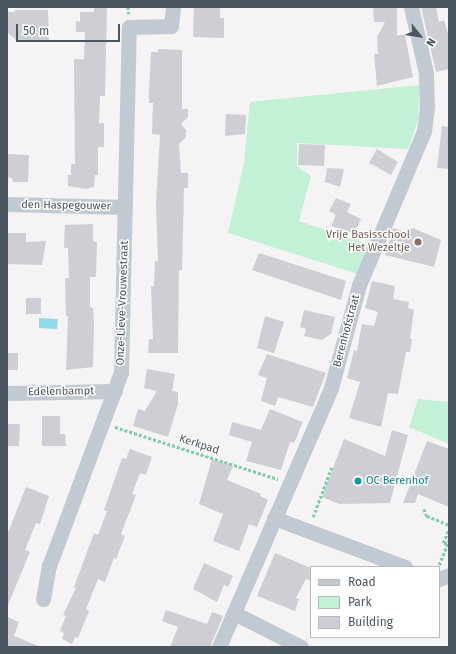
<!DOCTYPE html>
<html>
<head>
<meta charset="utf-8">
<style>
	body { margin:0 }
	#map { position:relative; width:456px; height:654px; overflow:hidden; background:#f5f3f3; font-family:"Fira Sans",sans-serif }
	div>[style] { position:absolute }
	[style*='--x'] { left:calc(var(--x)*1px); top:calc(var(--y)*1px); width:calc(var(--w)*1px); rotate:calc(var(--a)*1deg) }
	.green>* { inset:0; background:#c3f1d5 }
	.water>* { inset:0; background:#90daee }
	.building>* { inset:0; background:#cdcfd5 }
	.path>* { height:2.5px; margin-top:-1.25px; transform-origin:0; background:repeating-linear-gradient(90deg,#7ad0a6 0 3px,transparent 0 5px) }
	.minor>* { height:15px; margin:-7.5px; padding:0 7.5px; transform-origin:7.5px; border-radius:7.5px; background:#c1cad2 }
	.dots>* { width:11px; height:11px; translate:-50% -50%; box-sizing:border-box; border:2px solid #fff; border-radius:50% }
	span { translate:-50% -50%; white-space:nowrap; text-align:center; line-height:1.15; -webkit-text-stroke:3px #fff; paint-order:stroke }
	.street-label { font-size:11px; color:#4a5661 }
	.education-label { font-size:11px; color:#785e54 }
	.right { translate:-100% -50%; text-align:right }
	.culture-label { font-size:11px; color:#0d838f }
	.left { translate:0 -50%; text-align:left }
	.frame { position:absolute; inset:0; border:8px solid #4a5661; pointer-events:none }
	.legend { position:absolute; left:310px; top:566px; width:130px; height:72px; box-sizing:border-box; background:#fff; border:1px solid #b7bbc0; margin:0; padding:5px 7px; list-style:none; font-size:12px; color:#4a5661 }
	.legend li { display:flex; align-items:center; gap:8px; height:20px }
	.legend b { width:20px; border:1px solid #b7bbc0 }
	.north { position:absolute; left:400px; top:16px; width:40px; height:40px; -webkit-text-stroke:3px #fff; paint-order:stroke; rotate:120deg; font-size:11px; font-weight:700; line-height:16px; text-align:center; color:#4a5661 }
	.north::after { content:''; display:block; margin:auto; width:14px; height:18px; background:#4a5661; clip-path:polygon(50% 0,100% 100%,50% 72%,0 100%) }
	.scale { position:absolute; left:16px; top:24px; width:104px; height:18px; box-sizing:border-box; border:2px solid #4a5661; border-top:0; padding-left:5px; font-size:12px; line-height:14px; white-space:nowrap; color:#4a5661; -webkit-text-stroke:3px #fff; paint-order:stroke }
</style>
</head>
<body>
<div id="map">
	<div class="green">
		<div style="clip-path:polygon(420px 85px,418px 120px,408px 149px,297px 143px,297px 166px,311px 176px,299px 221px,368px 244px,358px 274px,228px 233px,244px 163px,250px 102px)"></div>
		<div style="clip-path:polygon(418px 399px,449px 402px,449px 444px,409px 427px)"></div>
	</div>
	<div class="water">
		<div style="clip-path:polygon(39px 318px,58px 319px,57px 329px,39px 328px)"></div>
	</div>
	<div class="building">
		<div style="clip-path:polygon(94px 7px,107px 7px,105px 96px,100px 96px,99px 123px,104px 123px,104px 147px,98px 147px,98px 175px,95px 175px,94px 187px,86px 189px,68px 186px,68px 175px,71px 175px,71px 164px,75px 164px,74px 59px,84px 59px,85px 32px,76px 32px,76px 21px,80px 22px,80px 12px,94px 12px)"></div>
		<div style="clip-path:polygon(194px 7px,220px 7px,220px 18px,224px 18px,224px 38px,193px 37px)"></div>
		<div style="clip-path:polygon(373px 7px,397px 7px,397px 35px,405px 35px,413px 77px,377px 86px,374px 54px,378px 54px,377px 37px,385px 22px,374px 22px)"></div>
		<div style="clip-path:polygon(421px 7px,436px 7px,439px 22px,444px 20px,449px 37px,449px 69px,436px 72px)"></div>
		<div style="clip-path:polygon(15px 10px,48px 10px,49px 41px,16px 40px,8px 33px,8px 12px,15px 12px)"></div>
		<div style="clip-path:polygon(158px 49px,182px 50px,182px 109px,188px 109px,188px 117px,181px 124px,186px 130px,186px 137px,179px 144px,181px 173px,188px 173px,188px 188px,184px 188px,182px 270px,179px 270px,178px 353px,148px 353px,149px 339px,153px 339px,151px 286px,154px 286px,155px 261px,158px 261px,156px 203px,160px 135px,152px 134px,153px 103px,149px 103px,149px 90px,151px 52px,158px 52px)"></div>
		<div style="clip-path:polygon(226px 114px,246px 115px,245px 134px,225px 136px)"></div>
		<div style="clip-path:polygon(442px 126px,449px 127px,449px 169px,437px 168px)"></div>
		<div style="clip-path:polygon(299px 144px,325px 145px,324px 166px,298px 165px)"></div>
		<div style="clip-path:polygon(377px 149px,398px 162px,391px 175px,369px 163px)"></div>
		<div style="clip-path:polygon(7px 154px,29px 155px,28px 182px,13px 182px,12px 178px,7px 177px)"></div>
		<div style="clip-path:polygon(327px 168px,344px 169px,340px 187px,325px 182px)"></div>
		<div style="clip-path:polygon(336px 198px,351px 204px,347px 212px,361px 219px,354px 233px,331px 226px,336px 215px,329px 211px)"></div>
		<div style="clip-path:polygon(93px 224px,93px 241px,97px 242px,96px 277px,90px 277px,90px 307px,93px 308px,94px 324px,93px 367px,66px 370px,68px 316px,66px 316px,65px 278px,69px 278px,68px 248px,64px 248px,65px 225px)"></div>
		<div style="clip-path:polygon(393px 228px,407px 232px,413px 228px,441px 240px,434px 267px,385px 255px)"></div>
		<div style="clip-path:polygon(7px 233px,26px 233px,26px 242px,46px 241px,42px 265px,7px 264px)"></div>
		<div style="clip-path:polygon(259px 253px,346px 281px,341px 300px,252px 270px)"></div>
		<div style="clip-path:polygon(372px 281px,395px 286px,393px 299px,409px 302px,408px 308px,414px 310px,410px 339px,412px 339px,410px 352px,406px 352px,398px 394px,388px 393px,381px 427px,349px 418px,360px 382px,347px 378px,354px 350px,357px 351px,362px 324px,374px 326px,378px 312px,365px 308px)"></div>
		<div style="clip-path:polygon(26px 298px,41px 298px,41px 314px,26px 314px)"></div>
		<div style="clip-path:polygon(304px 310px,335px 317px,331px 334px,322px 340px,304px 336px,306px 329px,300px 327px)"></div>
		<div style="clip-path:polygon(265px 316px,284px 322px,274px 353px,257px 348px)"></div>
		<div style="clip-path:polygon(7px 353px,18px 353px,18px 370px,7px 370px)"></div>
		<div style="clip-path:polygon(267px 354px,326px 373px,313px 407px,278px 397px,275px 406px,261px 401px,267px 378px,258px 375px)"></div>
		<div style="clip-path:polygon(147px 369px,175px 374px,172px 391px,178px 392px,178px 404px,168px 437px,133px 426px,138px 409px,145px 411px,157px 391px,144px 388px)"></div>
		<div style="clip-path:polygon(270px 409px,303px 422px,294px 443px,290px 442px,281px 470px,246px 461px,252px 442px,229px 435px,232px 422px,261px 430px)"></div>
		<div style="clip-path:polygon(42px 416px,60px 416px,60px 434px,65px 434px,66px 446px,42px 446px)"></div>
		<div style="clip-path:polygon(7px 424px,20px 424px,19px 446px,7px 446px)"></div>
		<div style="clip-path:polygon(392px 430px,408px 435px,390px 503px,339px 504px,322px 497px,344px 439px,385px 456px)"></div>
		<div style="clip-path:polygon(427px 441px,449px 449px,449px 507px,418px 494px,415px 503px,403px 503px)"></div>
		<div style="clip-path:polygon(130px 449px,152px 457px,146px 475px,140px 473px,132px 494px,136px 495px,121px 534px,125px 536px,116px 559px,114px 558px,105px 582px,98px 579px,86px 609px,89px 611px,78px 638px,75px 637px,72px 644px,62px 639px,64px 633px,60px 631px,66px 616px,63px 615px,76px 588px,74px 587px,94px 533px,98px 535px,107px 511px,104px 510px,122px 458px,126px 459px)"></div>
		<div style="clip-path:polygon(212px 459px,233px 466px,227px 480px,261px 494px,260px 496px,268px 500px,257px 527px,249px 524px,239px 551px,213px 541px,223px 514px,199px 504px)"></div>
		<div style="clip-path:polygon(26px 487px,49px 496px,40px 524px,36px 523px,25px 550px,30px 552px,8px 605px,7px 535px)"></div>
		<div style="clip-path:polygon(275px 553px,311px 568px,311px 581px,306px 579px,296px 598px,299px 599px,295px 611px,257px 596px)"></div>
		<div style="clip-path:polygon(204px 563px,233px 576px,228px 587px,224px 585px,217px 602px,193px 589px)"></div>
		<div style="clip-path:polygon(166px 610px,207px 624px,212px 612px,223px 616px,210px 647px,170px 647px,178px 627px,162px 621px)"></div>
		<div style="clip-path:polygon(7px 617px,19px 622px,14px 636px,41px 647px,7px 647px)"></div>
	</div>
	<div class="path">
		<div style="--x:128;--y:7;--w:7;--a:82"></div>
		<div style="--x:115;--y:427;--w:171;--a:17.7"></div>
		<div style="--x:424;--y:509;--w:8;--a:67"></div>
		<div style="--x:427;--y:516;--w:24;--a:22"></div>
		<div style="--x:313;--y:517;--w:54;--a:-69.6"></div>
		<div style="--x:447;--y:544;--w:4;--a:-166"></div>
		<div style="--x:443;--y:543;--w:15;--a:-67"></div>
		<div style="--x:439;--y:565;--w:27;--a:-68"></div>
	</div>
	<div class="minor">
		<div style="--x:7;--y:204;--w:118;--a:1.5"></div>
		<div style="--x:7;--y:393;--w:108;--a:-1.1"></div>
		<div style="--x:274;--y:518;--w:140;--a:20.5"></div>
		<div style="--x:439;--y:579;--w:11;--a:-22"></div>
		<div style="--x:43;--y:599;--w:34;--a:-80"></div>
		<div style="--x:49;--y:566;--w:207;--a:-69.6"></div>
		<div style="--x:121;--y:372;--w:345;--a:-88.7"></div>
		<div style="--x:129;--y:27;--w:42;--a:-1.4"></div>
		<div style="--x:171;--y:26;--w:19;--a:-84"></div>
		<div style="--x:234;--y:613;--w:75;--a:26.9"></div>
		<div style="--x:219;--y:647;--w:282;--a:-66.6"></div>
		<div style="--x:331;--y:388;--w:107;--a:-74.8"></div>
		<div style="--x:359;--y:285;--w:167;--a:-67.1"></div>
		<div style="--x:424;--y:131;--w:25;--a:-83"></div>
		<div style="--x:427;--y:106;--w:33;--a:-92"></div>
		<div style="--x:426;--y:73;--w:68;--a:-102.8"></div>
	</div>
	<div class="dots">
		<div style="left:418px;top:242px;background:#8d6e63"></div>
		<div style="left:358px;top:481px;background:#0f9aa8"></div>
	</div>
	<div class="street-label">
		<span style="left:66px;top:206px;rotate:1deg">den Haspegouwer</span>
		<span style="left:123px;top:303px;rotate:-88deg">Onze-Lieve-Vrouwestraat</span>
		<span style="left:347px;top:331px;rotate:-75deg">Berenhofstraat</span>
		<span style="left:61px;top:392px;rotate:-1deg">Edelenbampt</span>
		<span style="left:199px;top:445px;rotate:18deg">Kerkpad</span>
	</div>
	<div class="education-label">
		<span class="right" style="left:410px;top:242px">Vrije Basisschool<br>Het Wezeltje</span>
	</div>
	<div class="culture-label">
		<span class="left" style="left:366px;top:481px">OC Berenhof</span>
	</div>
	<div class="frame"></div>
	<ul class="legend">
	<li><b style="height:5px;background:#c1cad2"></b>Road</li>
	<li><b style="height:11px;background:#c3f1d5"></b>Park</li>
	<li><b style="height:11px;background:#cdcfd5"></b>Building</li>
	</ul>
	<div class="north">N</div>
	<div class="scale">50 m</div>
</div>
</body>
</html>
